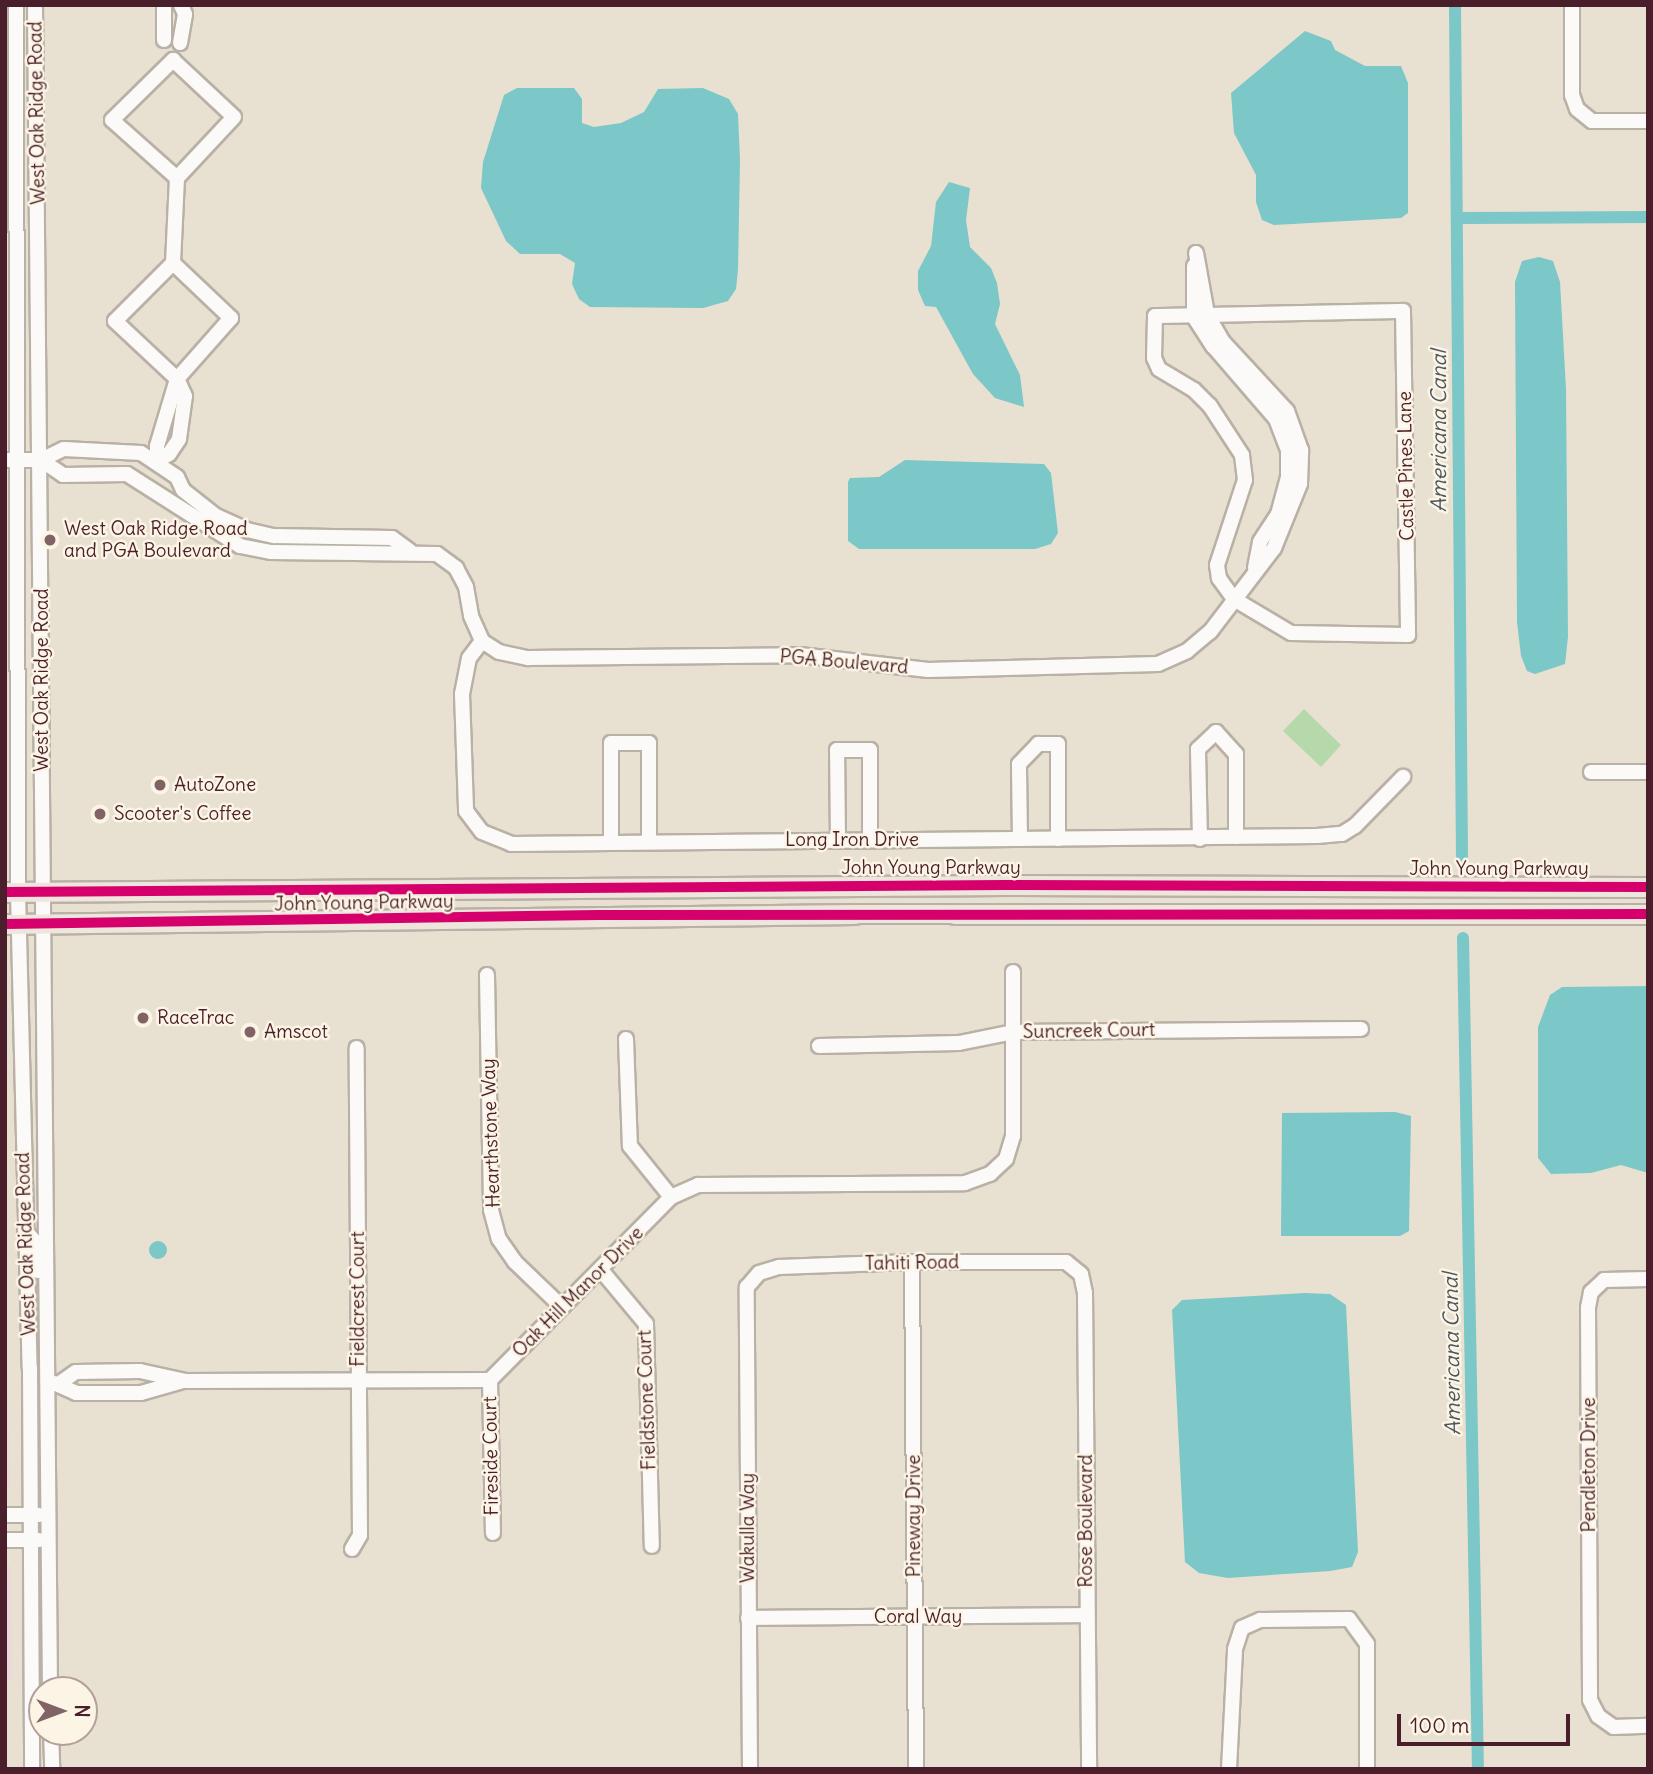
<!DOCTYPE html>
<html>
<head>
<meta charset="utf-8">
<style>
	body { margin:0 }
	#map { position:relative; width:1653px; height:1774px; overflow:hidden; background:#e8e0d0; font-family:Delius,sans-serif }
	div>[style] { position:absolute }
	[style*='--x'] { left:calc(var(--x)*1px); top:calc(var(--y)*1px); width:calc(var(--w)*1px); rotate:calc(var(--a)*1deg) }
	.built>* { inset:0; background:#eed7d9 }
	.green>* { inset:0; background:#b6d9ab }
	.water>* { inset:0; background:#7cc7c7 }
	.round { border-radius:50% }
	.canal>* { height:12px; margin:-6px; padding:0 6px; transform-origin:6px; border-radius:6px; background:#7cc7c7 }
	.roads { filter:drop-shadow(2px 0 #b9b0a6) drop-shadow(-2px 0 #b9b0a6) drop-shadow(0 2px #b9b0a6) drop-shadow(0 -2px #b9b0a6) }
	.minor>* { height:14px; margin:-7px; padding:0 7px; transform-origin:7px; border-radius:7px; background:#fcfaf8 }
	.major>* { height:18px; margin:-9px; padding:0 9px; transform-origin:9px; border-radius:9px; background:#eee5dd }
	.highway>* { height:19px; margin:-9.5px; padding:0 9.5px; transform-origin:9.5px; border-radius:9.5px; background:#eee5dd }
	.cycleway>* { height:10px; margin:-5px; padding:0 5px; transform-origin:5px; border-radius:5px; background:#d6006c }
	.dots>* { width:19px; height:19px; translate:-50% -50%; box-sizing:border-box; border:4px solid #fcf5e5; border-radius:50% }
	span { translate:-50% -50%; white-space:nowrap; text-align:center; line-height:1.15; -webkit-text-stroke:5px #fcf5e5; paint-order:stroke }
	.street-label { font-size:19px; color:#4a1f2b }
	.poi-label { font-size:19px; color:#4a1f2b }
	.left { translate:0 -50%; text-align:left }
	.water-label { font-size:21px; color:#4b5660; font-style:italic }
	.frame { position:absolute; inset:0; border:7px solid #4a1f2b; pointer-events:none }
	.north { position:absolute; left:28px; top:1676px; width:70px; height:70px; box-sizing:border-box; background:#fcf5e5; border:2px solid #b59f9b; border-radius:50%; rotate:90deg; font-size:19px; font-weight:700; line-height:28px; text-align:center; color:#4a1f2b }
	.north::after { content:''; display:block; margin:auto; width:24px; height:32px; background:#816365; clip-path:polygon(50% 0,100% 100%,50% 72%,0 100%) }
	.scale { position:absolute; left:1397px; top:1714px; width:173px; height:32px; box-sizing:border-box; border:4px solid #4a1f2b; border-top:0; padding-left:9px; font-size:21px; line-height:24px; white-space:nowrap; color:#4a1f2b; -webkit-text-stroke:5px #fcf5e5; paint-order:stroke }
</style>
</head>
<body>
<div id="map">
	<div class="built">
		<div style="clip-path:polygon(5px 1274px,10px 1484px,5px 1494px)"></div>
		<div style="clip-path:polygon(5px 1558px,11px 1569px,12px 1681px,5px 1681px)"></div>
	</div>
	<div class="green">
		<div style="clip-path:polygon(1304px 709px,1341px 745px,1321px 767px,1283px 731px)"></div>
	</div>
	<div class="water">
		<div style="clip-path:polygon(1305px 31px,1331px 41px,1335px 50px,1365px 66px,1401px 66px,1408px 83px,1408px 213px,1401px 218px,1274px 225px,1262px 220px,1256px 202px,1256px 175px,1234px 133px,1231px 93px)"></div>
		<div style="clip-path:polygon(517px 88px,574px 88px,582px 99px,582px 123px,594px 127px,621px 123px,644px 112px,658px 89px,703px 88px,729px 99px,738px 114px,740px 160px,738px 270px,736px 289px,728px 301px,703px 308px,590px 307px,579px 299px,572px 284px,575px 263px,560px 254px,520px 254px,506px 241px,481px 188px,483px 162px,504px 95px)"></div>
		<div style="clip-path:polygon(949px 182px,970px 188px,966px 220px,970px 247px,991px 268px,997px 283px,1000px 304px,995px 324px,1020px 375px,1024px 407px,995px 398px,973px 374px,936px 307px,925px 306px,918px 290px,918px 271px,931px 246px,936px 202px)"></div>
		<div style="clip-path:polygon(1539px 257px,1553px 261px,1560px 282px,1566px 389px,1568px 637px,1565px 664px,1535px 674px,1527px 671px,1521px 656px,1517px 622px,1515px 282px,1522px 261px)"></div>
		<div style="clip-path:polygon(905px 460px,1044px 464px,1051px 473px,1058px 533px,1051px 544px,1035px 549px,859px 549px,848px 541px,848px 482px,850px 478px,879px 477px)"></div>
		<div style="clip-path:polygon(1648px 986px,1648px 1173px,1621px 1165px,1591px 1173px,1551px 1174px,1538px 1158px,1538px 1027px,1550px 995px,1562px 987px)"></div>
		<div style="clip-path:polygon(1395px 1112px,1411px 1116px,1409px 1231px,1400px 1236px,1281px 1236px,1282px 1113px)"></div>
		<div class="round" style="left:149px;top:1241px;width:18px;height:18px"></div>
		<div style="clip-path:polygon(1305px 1293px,1330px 1294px,1346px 1305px,1358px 1552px,1352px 1567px,1330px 1571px,1228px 1578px,1199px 1573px,1185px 1562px,1172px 1310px,1182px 1300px)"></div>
	</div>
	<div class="canal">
		<div style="--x:1455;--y:5;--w:852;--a:89.53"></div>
		<div style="--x:1457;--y:218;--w:191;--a:-0.3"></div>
		<div style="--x:1463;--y:938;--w:831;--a:88.97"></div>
	</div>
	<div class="roads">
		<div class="minor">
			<div style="--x:16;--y:5;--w:887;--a:89.87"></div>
			<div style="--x:18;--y:892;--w:476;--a:88.6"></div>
			<div style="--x:30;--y:1368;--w:401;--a:89.7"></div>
			<div style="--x:35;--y:5;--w:1685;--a:89.49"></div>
			<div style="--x:164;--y:5;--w:35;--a:90"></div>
			<div style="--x:1572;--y:5;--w:90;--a:90"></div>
			<div style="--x:1572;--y:95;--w:15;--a:70"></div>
			<div style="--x:1577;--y:109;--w:19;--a:39"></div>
			<div style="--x:1592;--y:121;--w:56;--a:0"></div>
			<div style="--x:180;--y:43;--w:29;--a:-80"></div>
			<div style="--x:185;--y:14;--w:10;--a:-114"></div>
			<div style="--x:173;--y:60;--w:83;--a:43.1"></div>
			<div style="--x:234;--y:117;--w:83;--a:133.1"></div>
			<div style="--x:177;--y:178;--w:87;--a:-138.3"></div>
			<div style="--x:112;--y:120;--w:86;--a:-44.5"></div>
			<div style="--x:173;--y:263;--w:80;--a:43.5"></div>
			<div style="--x:231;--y:318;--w:81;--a:131.5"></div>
			<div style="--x:177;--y:379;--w:85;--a:-136.9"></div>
			<div style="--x:115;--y:321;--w:82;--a:-45"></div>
			<div style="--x:173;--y:263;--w:85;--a:-87.3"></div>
			<div style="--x:1194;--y:266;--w:51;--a:90"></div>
			<div style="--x:1194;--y:317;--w:35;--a:57"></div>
			<div style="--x:1213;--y:346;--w:96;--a:49.2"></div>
			<div style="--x:1276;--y:419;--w:33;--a:69"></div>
			<div style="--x:1288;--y:450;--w:27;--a:90"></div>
			<div style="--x:1288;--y:477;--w:38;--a:105"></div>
			<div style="--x:1278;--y:514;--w:33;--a:123"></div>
			<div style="--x:1260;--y:542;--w:26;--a:101"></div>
			<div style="--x:1403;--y:311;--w:324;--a:89.1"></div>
			<div style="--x:1408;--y:635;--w:117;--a:-179"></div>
			<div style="--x:1291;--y:633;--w:66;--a:-149.2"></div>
			<div style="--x:1234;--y:599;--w:26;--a:-126"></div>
			<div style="--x:1219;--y:578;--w:13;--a:-99"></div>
			<div style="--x:1217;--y:565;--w:89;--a:-71.8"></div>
			<div style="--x:1245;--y:480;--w:25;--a:-97"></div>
			<div style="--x:1242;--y:455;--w:59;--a:-123.1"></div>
			<div style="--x:1210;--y:406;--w:23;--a:-135"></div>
			<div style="--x:1194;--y:390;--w:41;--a:-149"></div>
			<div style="--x:1159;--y:369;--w:12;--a:-114"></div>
			<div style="--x:1154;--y:358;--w:42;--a:-88.6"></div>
			<div style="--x:1155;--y:316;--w:248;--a:-1.2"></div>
			<div style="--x:5;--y:460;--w:36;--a:0"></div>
			<div style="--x:41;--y:460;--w:25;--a:-26"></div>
			<div style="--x:64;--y:449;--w:77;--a:3"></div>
			<div style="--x:141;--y:453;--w:43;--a:33.7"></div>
			<div style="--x:177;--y:477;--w:14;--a:65"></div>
			<div style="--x:183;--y:490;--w:42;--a:38.2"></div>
			<div style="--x:216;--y:516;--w:34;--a:24"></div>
			<div style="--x:247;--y:530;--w:28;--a:13"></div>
			<div style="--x:274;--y:536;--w:118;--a:1"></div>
			<div style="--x:392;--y:538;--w:22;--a:36"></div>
			<div style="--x:41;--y:460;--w:27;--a:34"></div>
			<div style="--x:63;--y:475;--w:64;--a:-0.9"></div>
			<div style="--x:127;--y:474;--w:134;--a:32.5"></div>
			<div style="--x:240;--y:546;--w:32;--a:11"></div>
			<div style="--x:271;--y:552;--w:166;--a:0.7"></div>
			<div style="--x:437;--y:554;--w:24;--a:36"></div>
			<div style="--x:456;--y:568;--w:21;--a:62"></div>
			<div style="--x:466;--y:587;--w:29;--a:80"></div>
			<div style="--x:471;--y:616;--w:27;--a:66"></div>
			<div style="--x:482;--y:641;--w:20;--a:33"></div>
			<div style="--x:499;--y:652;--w:30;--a:12"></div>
			<div style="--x:528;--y:658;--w:272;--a:-0.6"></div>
			<div style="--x:800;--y:655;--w:129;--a:6.7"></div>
			<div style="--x:928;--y:670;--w:230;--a:-1.5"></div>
			<div style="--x:1158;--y:664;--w:32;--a:-24"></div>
			<div style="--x:1187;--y:651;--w:30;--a:-40"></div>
			<div style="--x:1210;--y:632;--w:106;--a:-52.7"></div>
			<div style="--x:1274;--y:548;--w:69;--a:-67.9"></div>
			<div style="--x:1300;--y:484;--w:34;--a:-88"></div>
			<div style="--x:1301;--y:450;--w:41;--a:-109.7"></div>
			<div style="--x:1287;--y:411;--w:94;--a:-132.8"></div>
			<div style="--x:1223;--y:342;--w:32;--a:-120"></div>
			<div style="--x:1207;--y:314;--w:62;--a:-100.2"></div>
			<div style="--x:157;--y:461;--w:14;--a:-30"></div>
			<div style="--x:169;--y:454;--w:18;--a:-56"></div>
			<div style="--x:179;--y:439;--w:43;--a:-82.1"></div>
			<div style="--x:185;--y:396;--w:19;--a:-115"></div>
			<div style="--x:157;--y:461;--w:15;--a:-90"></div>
			<div style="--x:157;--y:446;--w:70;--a:-73.4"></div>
			<div style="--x:482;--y:641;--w:21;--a:127"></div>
			<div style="--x:469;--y:658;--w:37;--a:101"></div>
			<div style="--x:462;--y:694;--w:117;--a:88"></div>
			<div style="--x:466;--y:811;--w:26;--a:53"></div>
			<div style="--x:482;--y:832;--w:31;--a:22"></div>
			<div style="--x:511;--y:844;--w:806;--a:-0.57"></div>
			<div style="--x:1317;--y:836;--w:25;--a:-5"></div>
			<div style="--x:1342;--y:834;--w:15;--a:-32"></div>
			<div style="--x:1355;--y:826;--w:69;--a:-45.6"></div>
			<div style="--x:1591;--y:772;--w:57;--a:0"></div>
			<div style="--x:1020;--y:839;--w:75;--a:-90.8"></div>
			<div style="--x:1019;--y:764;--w:28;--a:-46"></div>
			<div style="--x:1038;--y:744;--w:20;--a:0"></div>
			<div style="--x:1058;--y:744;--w:95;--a:90"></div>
			<div style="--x:1200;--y:839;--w:90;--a:-91.3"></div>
			<div style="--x:1198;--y:749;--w:25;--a:-43"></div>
			<div style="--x:1216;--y:732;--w:30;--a:48"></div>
			<div style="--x:1236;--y:754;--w:83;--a:90"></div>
			<div style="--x:838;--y:840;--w:90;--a:-90.6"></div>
			<div style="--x:837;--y:750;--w:33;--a:0"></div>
			<div style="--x:870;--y:750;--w:90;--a:90"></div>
			<div style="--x:611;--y:842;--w:99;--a:-90"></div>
			<div style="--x:611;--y:743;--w:38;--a:0"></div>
			<div style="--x:649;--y:743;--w:98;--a:90"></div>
			<div style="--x:487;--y:975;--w:235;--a:89"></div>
			<div style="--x:491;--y:1210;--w:30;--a:75"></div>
			<div style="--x:499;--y:1239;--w:28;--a:55"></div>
			<div style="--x:515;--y:1262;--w:65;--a:43.8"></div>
			<div style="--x:626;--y:1039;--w:107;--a:87.9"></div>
			<div style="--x:630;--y:1146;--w:65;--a:51.2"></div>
			<div style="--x:819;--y:1046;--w:140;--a:-1.2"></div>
			<div style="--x:959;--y:1043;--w:55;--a:-11.5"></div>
			<div style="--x:1013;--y:1032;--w:348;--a:-0.5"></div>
			<div style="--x:25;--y:1230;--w:17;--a:50"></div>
			<div style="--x:36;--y:1243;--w:28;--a:86"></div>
			<div style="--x:912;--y:1262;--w:507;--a:89.55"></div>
			<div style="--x:601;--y:1270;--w:70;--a:50.2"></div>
			<div style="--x:646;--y:1324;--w:222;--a:88.5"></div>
			<div style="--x:1648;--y:1279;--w:44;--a:178.7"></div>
			<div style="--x:1604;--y:1280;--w:18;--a:137"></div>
			<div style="--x:1591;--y:1292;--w:15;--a:101"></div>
			<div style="--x:1588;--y:1307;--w:393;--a:89.7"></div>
			<div style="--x:1590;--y:1700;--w:18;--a:63"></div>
			<div style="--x:1598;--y:1716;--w:19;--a:35"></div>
			<div style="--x:1614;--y:1727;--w:34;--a:-2"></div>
			<div style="--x:490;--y:1380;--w:153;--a:88.9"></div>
			<div style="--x:54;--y:1383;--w:24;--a:24"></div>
			<div style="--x:76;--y:1393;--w:65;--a:0"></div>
			<div style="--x:141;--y:1393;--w:41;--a:-15.8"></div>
			<div style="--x:60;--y:1383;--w:19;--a:-35"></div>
			<div style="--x:76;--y:1372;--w:64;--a:-0.9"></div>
			<div style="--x:140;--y:1371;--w:46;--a:12.5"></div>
			<div style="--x:185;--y:1381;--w:305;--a:-0.2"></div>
			<div style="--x:490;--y:1380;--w:257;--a:-45.3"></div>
			<div style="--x:671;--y:1197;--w:30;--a:-24"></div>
			<div style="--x:698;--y:1185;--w:267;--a:-0.4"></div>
			<div style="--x:965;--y:1183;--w:27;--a:-20"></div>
			<div style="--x:990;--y:1174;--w:22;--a:-43"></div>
			<div style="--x:1006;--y:1159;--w:24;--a:-73"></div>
			<div style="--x:1013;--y:1136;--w:164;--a:-90"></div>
			<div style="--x:5;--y:1515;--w:34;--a:0"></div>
			<div style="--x:5;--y:1540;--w:34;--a:0"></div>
			<div style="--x:352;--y:1549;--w:16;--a:-60"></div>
			<div style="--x:360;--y:1535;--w:487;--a:-90.4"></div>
			<div style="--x:748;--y:1618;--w:339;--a:-0.5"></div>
			<div style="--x:51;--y:1732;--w:37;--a:88"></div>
			<div style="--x:750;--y:1769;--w:482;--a:-90.4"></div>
			<div style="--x:747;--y:1287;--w:18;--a:-49"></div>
			<div style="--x:759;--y:1273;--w:21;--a:-17"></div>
			<div style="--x:779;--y:1267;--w:133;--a:-2.2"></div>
			<div style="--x:912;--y:1262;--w:154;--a:0"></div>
			<div style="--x:1066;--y:1262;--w:19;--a:39"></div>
			<div style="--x:1081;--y:1274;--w:19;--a:78"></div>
			<div style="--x:1085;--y:1293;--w:476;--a:89.5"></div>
			<div style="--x:1229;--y:1769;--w:120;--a:-87.1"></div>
			<div style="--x:1235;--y:1649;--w:22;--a:-72"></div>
			<div style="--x:1242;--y:1628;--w:20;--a:-24"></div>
			<div style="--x:1260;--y:1620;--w:89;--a:-0.6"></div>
			<div style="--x:1349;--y:1619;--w:31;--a:54"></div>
			<div style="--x:1367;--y:1644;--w:125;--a:90"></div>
		</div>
		<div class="major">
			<div style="--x:855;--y:914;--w:99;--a:0"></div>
		</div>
		<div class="highway">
			<div style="--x:5;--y:892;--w:1000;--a:-0.4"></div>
			<div style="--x:1005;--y:885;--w:643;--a:0.18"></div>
			<div style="--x:954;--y:914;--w:694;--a:0"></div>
			<div style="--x:5;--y:924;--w:850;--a:-0.67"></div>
		</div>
	</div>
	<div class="cycleway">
		<div style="--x:5;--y:892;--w:1000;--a:-0.4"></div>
		<div style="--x:1005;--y:885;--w:643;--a:0.18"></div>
		<div style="--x:5;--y:924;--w:593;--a:-0.87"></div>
		<div style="--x:598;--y:915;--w:1050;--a:-0.05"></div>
	</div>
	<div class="dots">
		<div style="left:50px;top:540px;background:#816365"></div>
		<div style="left:160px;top:785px;background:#816365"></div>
		<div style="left:100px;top:814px;background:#816365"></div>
		<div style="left:143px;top:1018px;background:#816365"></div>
		<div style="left:250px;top:1032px;background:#816365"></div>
	</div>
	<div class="street-label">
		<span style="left:37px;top:113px;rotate:-91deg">West Oak Ridge Road</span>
		<span style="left:1406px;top:466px;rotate:-91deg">Castle Pines Lane</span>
		<span style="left:844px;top:662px;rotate:5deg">PGA Boulevard</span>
		<span style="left:42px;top:680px;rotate:-90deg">West Oak Ridge Road</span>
		<span style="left:852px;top:840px">Long Iron Drive</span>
		<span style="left:931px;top:868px">John Young Parkway</span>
		<span style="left:1499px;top:869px">John Young Parkway</span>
		<span style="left:364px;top:903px;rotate:-1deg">John Young Parkway</span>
		<span style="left:1089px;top:1031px;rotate:-1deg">Suncreek Court</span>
		<span style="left:491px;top:1133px;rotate:-92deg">Hearthstone Way</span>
		<span style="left:26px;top:1244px;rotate:-92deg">West Oak Ridge Road</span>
		<span style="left:912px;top:1263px;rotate:-1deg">Tahiti Road</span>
		<span style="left:578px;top:1292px;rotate:-45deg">Oak Hill Manor Drive</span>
		<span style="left:358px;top:1299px;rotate:-90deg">Fieldcrest Court</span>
		<span style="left:647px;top:1400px;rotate:-92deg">Fieldstone Court</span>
		<span style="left:491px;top:1456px;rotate:-91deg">Fireside Court</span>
		<span style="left:1589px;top:1465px;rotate:-90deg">Pendleton Drive</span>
		<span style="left:914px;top:1516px;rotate:-90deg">Pineway Drive</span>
		<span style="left:1086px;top:1521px;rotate:-90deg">Rose Boulevard</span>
		<span style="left:748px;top:1528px;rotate:-90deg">Wakulla Way</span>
		<span style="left:918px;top:1617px">Coral Way</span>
	</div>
	<div class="poi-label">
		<span class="left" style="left:64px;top:540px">West Oak Ridge Road<br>and PGA Boulevard</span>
		<span class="left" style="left:174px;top:785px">AutoZone</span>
		<span class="left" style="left:114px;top:814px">Scooter's Coffee</span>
		<span class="left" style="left:157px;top:1018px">RaceTrac</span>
		<span class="left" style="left:264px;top:1032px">Amscot</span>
	</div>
	<div class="water-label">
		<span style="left:1439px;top:431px;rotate:-90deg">Americana Canal</span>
		<span style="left:1452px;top:1354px;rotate:-91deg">Americana Canal</span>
	</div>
	<div class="frame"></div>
	<div class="north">N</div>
	<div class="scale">100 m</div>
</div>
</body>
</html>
